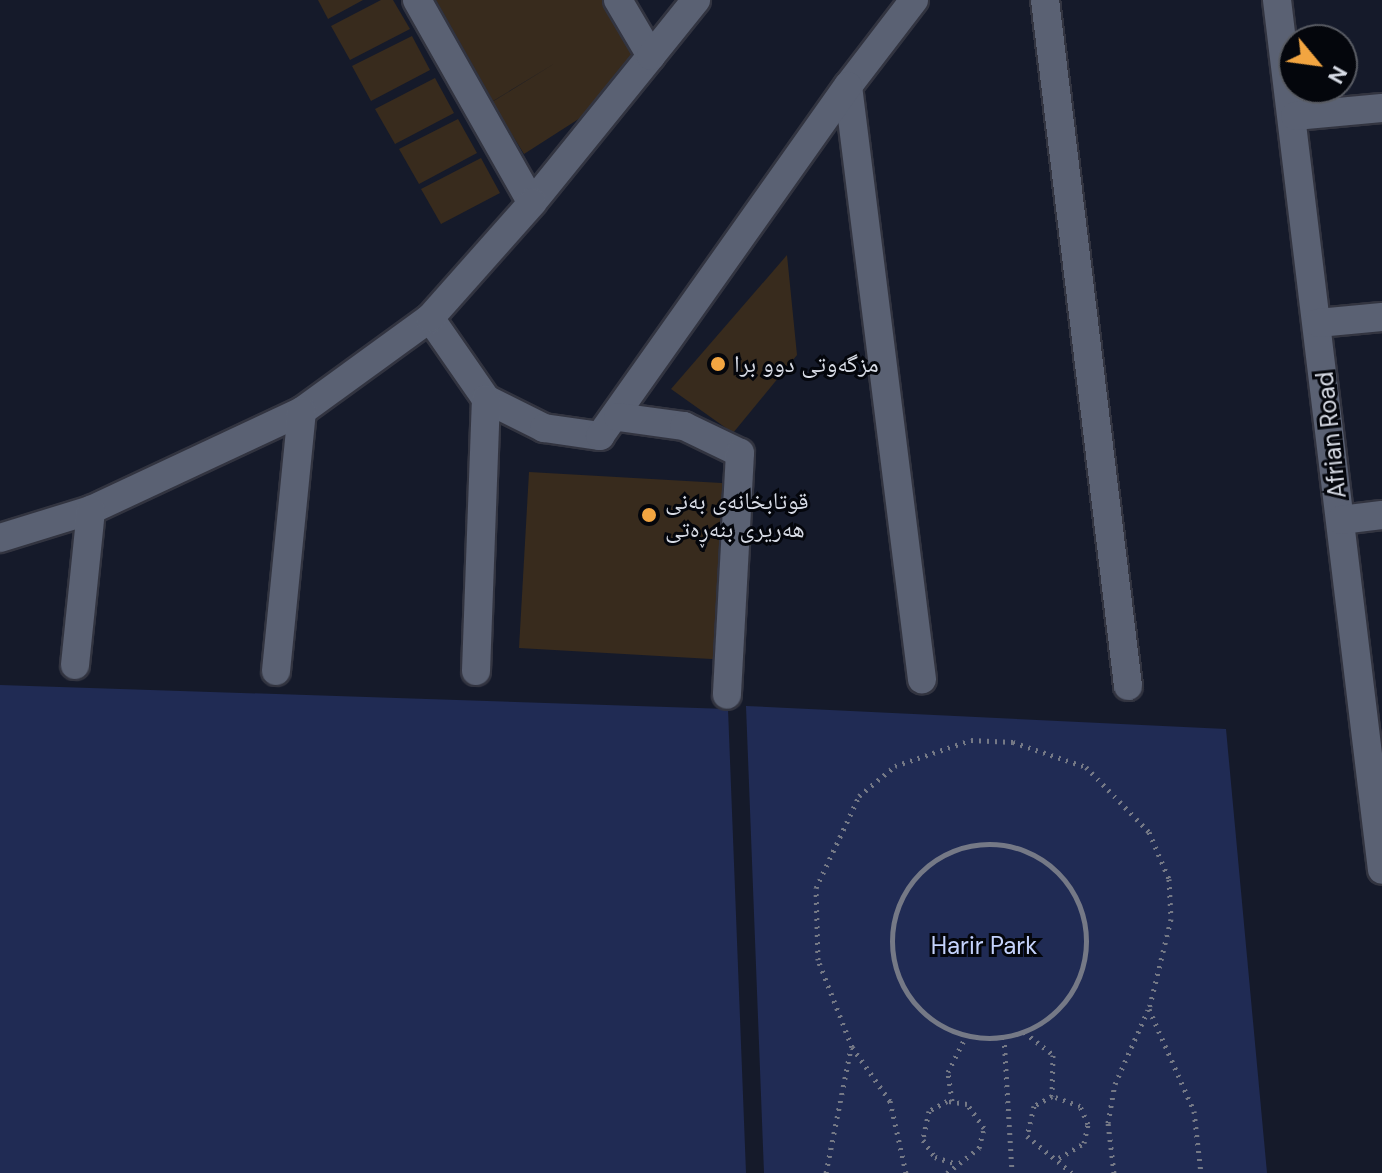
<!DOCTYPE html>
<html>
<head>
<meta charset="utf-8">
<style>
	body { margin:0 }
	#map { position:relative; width:1382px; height:1173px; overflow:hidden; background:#151a2a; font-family:"DM Sans","Noto Naskh Arabic",sans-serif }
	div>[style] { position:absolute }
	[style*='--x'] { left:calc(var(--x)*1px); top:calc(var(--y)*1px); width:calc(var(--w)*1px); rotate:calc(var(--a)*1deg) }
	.green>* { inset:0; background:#202b54 }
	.building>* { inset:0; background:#382b1d }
	.path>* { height:5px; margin-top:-2.5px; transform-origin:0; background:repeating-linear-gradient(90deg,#757986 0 2px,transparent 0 8px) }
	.path>.ring { margin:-2.5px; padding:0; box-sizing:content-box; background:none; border:5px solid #757986; border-radius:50% }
	.roads { filter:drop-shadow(2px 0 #323440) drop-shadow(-2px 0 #323440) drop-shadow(0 2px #323440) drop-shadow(0 -2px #323440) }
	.minor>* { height:28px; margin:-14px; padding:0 14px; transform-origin:14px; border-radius:14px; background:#5a6173 }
	.dots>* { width:22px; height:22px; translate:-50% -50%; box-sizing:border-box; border:4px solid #04060c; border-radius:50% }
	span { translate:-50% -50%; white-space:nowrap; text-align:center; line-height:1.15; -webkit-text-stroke:6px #04060c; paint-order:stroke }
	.poi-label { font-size:24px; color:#d7dbe5 }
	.left { translate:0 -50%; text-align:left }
	.street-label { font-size:24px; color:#d7dbe5 }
	.park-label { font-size:24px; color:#c4d2fb }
	.north { position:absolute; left:1278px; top:24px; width:80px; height:80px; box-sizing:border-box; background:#04060c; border:2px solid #585b63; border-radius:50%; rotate:119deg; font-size:22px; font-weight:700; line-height:32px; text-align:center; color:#d7dbe5 }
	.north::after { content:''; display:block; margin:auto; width:28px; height:36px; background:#f2a541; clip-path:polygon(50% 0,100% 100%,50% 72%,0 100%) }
</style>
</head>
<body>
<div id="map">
	<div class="green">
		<div style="clip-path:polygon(0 685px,728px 709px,746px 1173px,0 1173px)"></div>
		<div style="clip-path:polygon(746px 706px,1226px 729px,1267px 1173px,764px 1173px)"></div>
	</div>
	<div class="building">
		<div style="clip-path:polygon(318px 0,363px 0,328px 19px)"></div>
		<div style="clip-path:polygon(381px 0,393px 0,410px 29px,350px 60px,331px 26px)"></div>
		<div style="clip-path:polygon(436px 0,608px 0,640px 53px,588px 113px,524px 154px,492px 102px,557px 62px,493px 101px)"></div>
		<div style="clip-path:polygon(412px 36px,430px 70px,371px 101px,352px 66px)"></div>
		<div style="clip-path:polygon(435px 78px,454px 113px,395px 144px,375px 109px)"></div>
		<div style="clip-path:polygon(458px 119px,477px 153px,419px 184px,399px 149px)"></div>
		<div style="clip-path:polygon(481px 158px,500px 193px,441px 224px,421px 189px)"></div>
		<div style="clip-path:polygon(787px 255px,797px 355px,733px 433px,671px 389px)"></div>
		<div style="clip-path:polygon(529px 472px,739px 484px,729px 660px,519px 648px)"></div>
	</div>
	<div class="path">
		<div class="ring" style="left:892px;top:844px;width:189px;height:189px"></div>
		<div style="--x:1024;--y:1032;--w:37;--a:38"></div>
		<div style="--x:1053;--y:1055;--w:41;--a:91.4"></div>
		<div style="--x:1004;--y:1037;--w:136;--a:86.6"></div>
		<div style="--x:952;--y:1101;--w:29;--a:-98"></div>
		<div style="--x:948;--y:1072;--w:40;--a:-63.4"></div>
		<div style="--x:1059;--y:1158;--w:29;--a:-31"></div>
		<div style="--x:1084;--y:1143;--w:19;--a:-78"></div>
		<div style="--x:1088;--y:1124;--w:20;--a:-114"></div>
		<div style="--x:1080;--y:1106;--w:30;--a:-160"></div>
		<div style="--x:1052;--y:1096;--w:21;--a:151"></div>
		<div style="--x:1034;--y:1106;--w:31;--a:103"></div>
		<div style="--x:1027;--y:1136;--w:58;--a:39.4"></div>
		<div style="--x:826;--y:1173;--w:127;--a:-78.7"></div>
		<div style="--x:906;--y:1173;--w:74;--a:-102.5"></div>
		<div style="--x:890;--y:1101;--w:66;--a:-125.1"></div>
		<div style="--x:852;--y:1047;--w:93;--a:-111.3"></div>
		<div style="--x:818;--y:960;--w:72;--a:-91.6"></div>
		<div style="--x:816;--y:888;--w:102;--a:-64.9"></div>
		<div style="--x:859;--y:796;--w:47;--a:-39.8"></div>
		<div style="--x:895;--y:766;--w:80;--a:-18.9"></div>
		<div style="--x:971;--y:740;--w:42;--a:2.7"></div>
		<div style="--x:1013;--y:742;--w:77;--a:18.9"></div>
		<div style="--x:1086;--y:767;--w:91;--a:45.9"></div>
		<div style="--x:1149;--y:832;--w:51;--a:66.9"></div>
		<div style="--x:1169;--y:879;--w:40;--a:87.1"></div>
		<div style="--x:1171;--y:919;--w:93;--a:103.7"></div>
		<div style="--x:1149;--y:1009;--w:111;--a:66.2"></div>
		<div style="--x:1194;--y:1111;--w:62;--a:83.6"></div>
		<div style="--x:947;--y:1173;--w:41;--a:-38"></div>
		<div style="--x:979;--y:1148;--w:21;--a:-76"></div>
		<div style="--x:984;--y:1128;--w:29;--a:-125"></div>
		<div style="--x:967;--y:1104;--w:20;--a:-171"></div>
		<div style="--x:947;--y:1101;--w:21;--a:151"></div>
		<div style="--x:929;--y:1111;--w:30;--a:102"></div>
		<div style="--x:923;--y:1140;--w:21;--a:55"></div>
		<div style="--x:935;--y:1157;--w:20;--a:18"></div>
		<div style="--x:1114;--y:1173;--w:50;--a:-96.8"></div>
		<div style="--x:1108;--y:1123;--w:40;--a:-80"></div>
		<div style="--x:1115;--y:1084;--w:81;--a:-66"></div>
	</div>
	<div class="roads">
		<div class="minor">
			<div style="--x:417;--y:0;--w:233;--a:60.5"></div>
			<div style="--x:532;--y:203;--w:189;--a:-51"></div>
			<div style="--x:618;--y:0;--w:65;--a:59.5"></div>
			<div style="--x:651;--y:56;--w:72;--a:-51.2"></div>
			<div style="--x:914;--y:0;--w:108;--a:127.5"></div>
			<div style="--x:848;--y:86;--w:598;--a:82.89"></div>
			<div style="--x:1045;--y:0;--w:691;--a:83.1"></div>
			<div style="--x:1277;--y:0;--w:876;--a:83.12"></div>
			<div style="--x:1295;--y:116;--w:87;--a:-5.3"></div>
			<div style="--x:430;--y:318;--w:98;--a:55.3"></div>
			<div style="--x:486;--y:399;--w:65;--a:26.6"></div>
			<div style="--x:544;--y:428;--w:57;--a:8.1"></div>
			<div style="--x:600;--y:436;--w:429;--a:-54.7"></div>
			<div style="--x:1318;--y:323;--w:64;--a:-5.4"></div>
			<div style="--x:618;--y:417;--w:67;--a:7.8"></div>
			<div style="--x:684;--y:426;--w:62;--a:25.7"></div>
			<div style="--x:740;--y:453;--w:242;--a:93.1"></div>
			<div style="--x:1341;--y:520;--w:41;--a:-7"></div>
			<div style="--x:0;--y:538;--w:95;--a:-17.1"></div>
			<div style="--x:91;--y:510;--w:233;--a:-25.1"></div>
			<div style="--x:302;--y:411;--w:158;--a:-36"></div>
			<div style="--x:430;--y:318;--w:154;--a:-48.4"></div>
			<div style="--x:75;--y:665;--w:156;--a:-84.1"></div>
			<div style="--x:276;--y:671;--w:261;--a:-84.3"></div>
			<div style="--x:476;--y:671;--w:272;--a:-87.9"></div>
		</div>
	</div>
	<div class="dots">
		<div style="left:718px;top:364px;background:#f2a541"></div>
		<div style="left:649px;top:515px;background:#f2a541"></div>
	</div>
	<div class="poi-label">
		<span class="left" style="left:734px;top:364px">مزگەوتی دوو برا</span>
		<span class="left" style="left:665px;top:515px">قوتابخانەی بەنی<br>هەریری بنەڕەتی</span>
	</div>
	<div class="street-label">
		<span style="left:1331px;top:435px;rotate:-96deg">Afrian Road</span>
	</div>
	<div class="park-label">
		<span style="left:984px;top:946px">Harir Park</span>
	</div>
	<div class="north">N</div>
</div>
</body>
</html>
